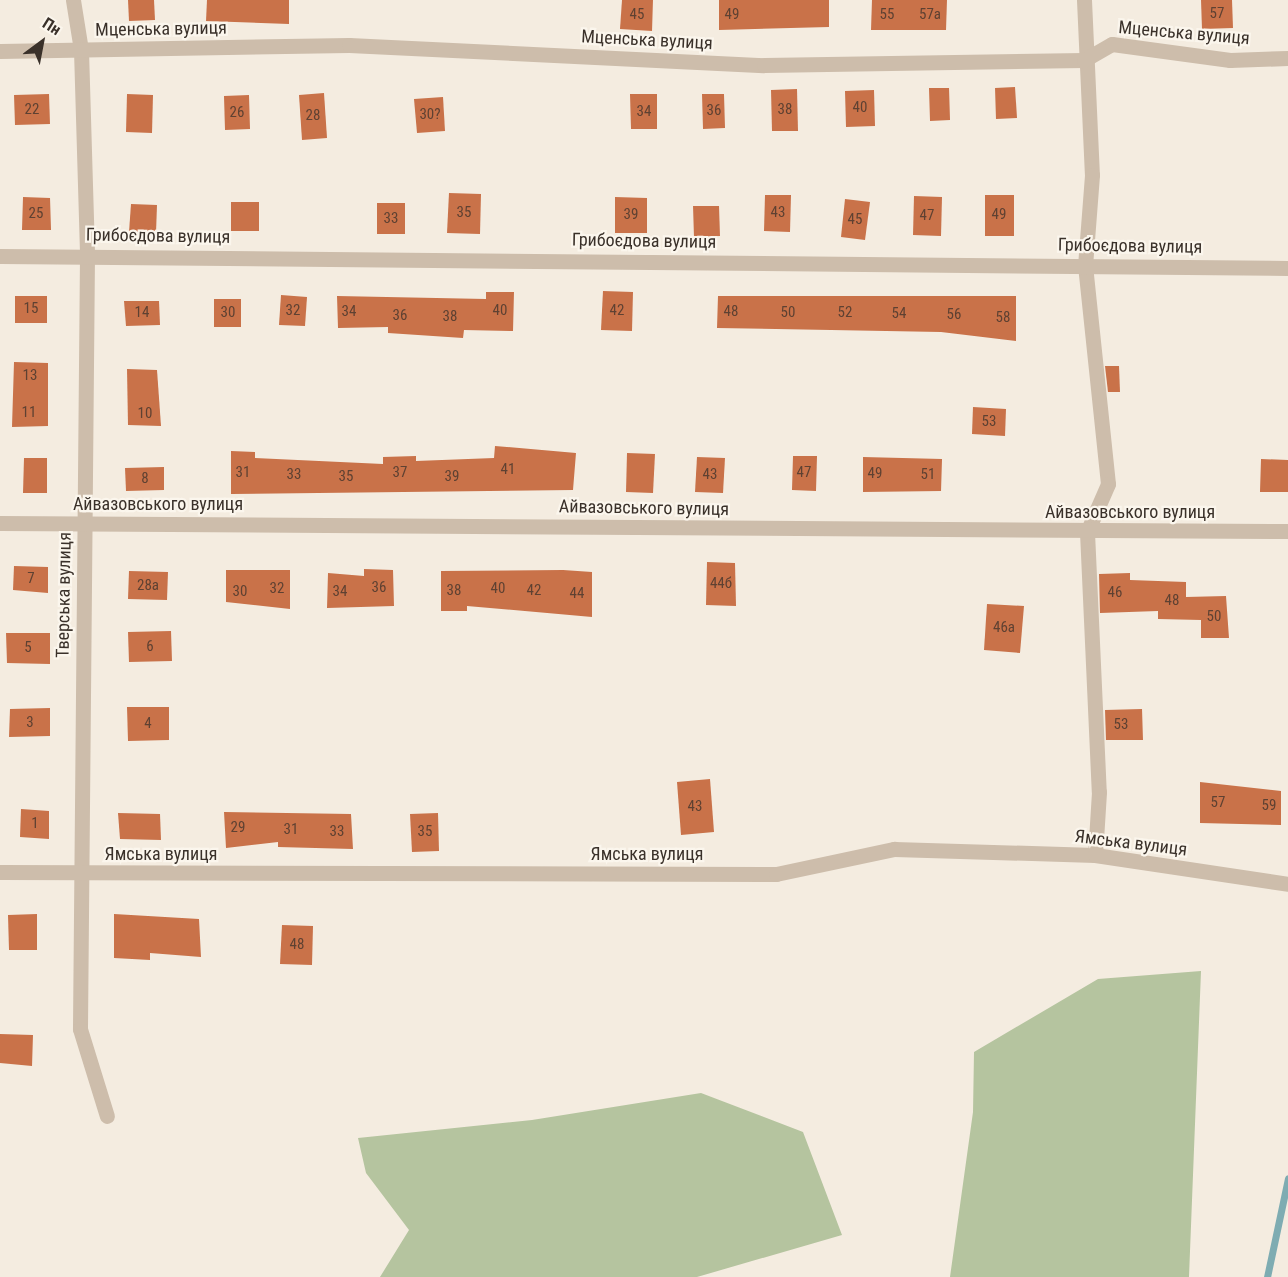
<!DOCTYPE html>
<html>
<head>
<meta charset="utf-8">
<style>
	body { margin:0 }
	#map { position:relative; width:1288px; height:1277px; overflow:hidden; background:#f4ece0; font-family:"Roboto Condensed",sans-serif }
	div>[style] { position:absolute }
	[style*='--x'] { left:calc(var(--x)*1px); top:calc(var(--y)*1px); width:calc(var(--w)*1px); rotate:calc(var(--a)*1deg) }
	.green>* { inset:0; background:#b5c49f }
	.stream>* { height:7px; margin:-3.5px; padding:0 3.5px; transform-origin:3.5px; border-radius:3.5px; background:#7eacb2 }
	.building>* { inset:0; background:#c97249 }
	.minor>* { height:15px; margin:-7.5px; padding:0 7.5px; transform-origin:7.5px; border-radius:7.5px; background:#cdbdab }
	span { translate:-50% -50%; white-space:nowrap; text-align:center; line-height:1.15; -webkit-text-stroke:4.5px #fbf6ed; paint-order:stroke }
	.number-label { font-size:15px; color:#5e4132 }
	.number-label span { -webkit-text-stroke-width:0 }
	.street-label { font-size:18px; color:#3a312a }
	.north { position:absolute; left:12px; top:12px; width:60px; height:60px; -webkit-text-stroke:4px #fbf6ed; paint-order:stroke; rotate:32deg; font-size:16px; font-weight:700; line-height:24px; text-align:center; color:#3a312a }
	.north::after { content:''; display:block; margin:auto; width:21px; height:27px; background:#3a312a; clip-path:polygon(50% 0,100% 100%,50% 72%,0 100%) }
</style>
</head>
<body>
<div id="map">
	<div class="green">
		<div style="clip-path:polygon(1201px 971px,1189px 1277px,950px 1277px,973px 1112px,974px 1052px,1098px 979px)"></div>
		<div style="clip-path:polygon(701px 1093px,803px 1132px,842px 1235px,697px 1277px,380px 1277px,409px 1230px,366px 1173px,358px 1138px,532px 1120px)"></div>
	</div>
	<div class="stream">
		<div style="--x:1267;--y:1277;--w:101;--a:-78"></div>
	</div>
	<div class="building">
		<div style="clip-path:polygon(128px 0,154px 0,155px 20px,129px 21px)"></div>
		<div style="clip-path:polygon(207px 0,289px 0,289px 24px,206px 21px)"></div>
		<div style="clip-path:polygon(622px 0,653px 0,652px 31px,620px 29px)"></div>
		<div style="clip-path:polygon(719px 0,829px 0,829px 27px,719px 30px)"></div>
		<div style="clip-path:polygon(872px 0,947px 0,946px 30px,871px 30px)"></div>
		<div style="clip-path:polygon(1201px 0,1232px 0,1233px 28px,1202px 29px)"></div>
		<div style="clip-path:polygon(1015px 87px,1017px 118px,996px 119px,995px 88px)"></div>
		<div style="clip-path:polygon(929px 88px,949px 88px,950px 120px,930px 121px)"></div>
		<div style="clip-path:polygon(797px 89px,798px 131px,772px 131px,771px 90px)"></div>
		<div style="clip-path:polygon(874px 90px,875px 126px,846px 127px,845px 91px)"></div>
		<div style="clip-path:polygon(324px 93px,327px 138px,302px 140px,299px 95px)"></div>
		<div style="clip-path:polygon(49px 94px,50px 124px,15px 125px,14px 95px)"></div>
		<div style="clip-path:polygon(127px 94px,153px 95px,152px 133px,126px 132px)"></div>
		<div style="clip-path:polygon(630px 94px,657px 94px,657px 129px,631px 129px)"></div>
		<div style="clip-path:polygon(702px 94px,724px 94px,725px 128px,703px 129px)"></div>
		<div style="clip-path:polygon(249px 95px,250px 129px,225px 130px,224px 96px)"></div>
		<div style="clip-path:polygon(443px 97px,445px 131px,417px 133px,414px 99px)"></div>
		<div style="clip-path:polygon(449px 193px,481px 194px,480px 234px,447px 233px)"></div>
		<div style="clip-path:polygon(765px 195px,791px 195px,790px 232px,764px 231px)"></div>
		<div style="clip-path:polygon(985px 195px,1014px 195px,1014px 236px,985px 236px)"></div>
		<div style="clip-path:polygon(914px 196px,942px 197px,941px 236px,913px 235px)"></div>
		<div style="clip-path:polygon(23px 197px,50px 198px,51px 230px,22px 230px)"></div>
		<div style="clip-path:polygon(615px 197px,647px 198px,647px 233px,615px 233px)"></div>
		<div style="clip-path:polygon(845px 199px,870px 202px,865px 240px,841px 237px)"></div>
		<div style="clip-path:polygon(231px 202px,259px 202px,259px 231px,231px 231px)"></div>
		<div style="clip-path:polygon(377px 203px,405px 203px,405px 234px,377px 234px)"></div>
		<div style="clip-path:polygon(131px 204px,157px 205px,156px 233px,129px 232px)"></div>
		<div style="clip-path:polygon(693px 206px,719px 206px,720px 236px,694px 237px)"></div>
		<div style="clip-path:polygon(603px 291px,633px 292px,632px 331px,601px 330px)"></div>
		<div style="clip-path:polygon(486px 292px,514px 292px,513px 331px,464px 330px,463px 338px,388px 333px,388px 327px,338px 328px,337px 296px,486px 299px)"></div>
		<div style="clip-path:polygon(281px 295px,307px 297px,305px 326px,279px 325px)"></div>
		<div style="clip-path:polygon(15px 296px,47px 296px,47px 323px,15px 323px)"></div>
		<div style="clip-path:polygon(718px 296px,1016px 296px,1016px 341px,941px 332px,717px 328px)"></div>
		<div style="clip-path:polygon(214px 299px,241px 299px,241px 327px,214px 327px)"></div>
		<div style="clip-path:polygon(124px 301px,159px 301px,160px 325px,126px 326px)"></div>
		<div style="clip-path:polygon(14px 362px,48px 363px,48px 426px,12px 427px)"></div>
		<div style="clip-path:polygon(1105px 366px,1119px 366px,1120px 392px,1108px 392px)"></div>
		<div style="clip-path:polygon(127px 369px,157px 370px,161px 426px,128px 425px)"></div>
		<div style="clip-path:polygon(973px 407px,1006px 409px,1005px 436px,972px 434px)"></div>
		<div style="clip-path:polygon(495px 446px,576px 453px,573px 490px,231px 494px,231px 451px,255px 452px,255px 458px,383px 464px,383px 457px,416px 456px,416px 461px,494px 458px)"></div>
		<div style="clip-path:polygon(627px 453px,655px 454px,653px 493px,626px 492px)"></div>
		<div style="clip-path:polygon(793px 456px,817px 456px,816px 491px,792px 490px)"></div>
		<div style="clip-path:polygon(697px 457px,725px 458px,723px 493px,695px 492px)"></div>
		<div style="clip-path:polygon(863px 457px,942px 459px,941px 491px,863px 492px)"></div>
		<div style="clip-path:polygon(24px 458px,47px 458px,47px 493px,23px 493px)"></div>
		<div style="clip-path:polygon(1261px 459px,1288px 460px,1288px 492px,1260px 492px)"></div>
		<div style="clip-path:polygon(164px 467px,164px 490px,126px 491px,125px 468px)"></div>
		<div style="clip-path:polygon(707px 562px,735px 563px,736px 606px,706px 605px)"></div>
		<div style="clip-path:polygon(14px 566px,48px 567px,48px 593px,13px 590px)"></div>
		<div style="clip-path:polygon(364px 569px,393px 570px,394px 606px,327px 608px,328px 573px,364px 576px)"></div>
		<div style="clip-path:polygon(226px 570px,290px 570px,290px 609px,226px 602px)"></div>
		<div style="clip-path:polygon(563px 570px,592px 572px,592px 617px,467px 606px,467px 611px,441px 611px,441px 571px)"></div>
		<div style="clip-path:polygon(129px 571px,168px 572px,167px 600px,128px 599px)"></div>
		<div style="clip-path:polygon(1130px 573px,1130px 580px,1186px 582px,1186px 597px,1226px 596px,1229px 638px,1201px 638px,1201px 620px,1158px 619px,1158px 611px,1100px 613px,1099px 574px)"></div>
		<div style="clip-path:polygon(987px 604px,1024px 606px,1020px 653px,984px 650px)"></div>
		<div style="clip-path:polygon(171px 631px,172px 661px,129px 662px,128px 632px)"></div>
		<div style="clip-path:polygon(6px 633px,50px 633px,50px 664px,7px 663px)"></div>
		<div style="clip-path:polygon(127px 707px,169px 707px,169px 740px,128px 741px)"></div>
		<div style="clip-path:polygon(50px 708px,50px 736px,9px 737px,10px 709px)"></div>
		<div style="clip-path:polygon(1142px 709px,1143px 740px,1106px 740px,1105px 710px)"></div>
		<div style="clip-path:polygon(710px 779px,714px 832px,681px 835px,677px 782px)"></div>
		<div style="clip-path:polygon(1200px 782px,1281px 791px,1281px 825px,1200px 823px)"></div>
		<div style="clip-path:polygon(21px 809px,49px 811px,49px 839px,20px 837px)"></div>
		<div style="clip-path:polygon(224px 812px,351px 814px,353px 849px,278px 847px,278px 842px,226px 848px)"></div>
		<div style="clip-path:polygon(118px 813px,160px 814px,161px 840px,120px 839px)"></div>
		<div style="clip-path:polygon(438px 813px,439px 851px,412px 852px,410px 814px)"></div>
		<div style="clip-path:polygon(37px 914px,37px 950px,9px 950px,8px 915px)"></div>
		<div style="clip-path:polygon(114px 914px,199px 919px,201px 957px,150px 953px,150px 960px,114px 958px)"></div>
		<div style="clip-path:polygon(282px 925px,313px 926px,312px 965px,280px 964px)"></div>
		<div style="clip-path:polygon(0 1034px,33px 1035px,32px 1066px,0 1063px)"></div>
	</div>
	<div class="minor">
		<div style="--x:73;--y:0;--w:51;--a:80.9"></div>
		<div style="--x:81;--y:50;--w:205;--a:88.3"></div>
		<div style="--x:87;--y:255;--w:774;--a:90.52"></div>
		<div style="--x:80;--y:1029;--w:91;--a:72.8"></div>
		<div style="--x:1084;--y:0;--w:175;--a:87.4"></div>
		<div style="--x:1092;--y:175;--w:90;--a:94.4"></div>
		<div style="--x:1085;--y:265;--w:220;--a:84"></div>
		<div style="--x:1108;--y:484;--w:52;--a:113.6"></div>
		<div style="--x:1087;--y:532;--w:260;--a:87.4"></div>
		<div style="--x:1099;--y:792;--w:63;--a:93.6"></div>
		<div style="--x:0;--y:51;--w:349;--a:-1"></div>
		<div style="--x:349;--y:45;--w:415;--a:2.8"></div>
		<div style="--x:764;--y:65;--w:320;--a:-0.9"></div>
		<div style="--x:1084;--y:60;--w:32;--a:-30"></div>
		<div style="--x:1112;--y:44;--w:119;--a:7.7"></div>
		<div style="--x:1230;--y:60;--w:58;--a:-2"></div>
		<div style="--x:0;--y:256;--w:1288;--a:0.53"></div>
		<div style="--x:0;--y:523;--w:1288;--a:0.36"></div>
		<div style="--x:0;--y:872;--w:776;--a:0.15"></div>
		<div style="--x:776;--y:874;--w:121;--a:-12"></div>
		<div style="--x:894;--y:849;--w:201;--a:1.7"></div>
		<div style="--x:1095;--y:855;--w:195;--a:8.5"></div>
	</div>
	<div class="number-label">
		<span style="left:1217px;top:14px">57</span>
		<span style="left:637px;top:15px">45</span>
		<span style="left:732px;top:15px">49</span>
		<span style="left:887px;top:15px">55</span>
		<span style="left:930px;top:15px">57а</span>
		<span style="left:860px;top:108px">40</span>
		<span style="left:32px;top:110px">22</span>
		<span style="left:785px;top:110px">38</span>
		<span style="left:714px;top:111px">36</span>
		<span style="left:644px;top:112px">34</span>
		<span style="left:237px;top:113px">26</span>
		<span style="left:430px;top:115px">30?</span>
		<span style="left:313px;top:116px">28</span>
		<span style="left:464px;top:213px">35</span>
		<span style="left:778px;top:213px">43</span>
		<span style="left:36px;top:214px">25</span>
		<span style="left:631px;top:215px">39</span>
		<span style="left:999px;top:215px">49</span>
		<span style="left:927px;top:216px">47</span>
		<span style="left:391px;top:219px">33</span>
		<span style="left:855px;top:220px">45</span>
		<span style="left:31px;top:309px">15</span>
		<span style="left:293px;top:311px">32</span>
		<span style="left:500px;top:311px">40</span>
		<span style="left:617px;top:311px">42</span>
		<span style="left:349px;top:312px">34</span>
		<span style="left:731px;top:312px">48</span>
		<span style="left:142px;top:313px">14</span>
		<span style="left:228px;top:313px">30</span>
		<span style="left:788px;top:313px">50</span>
		<span style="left:845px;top:313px">52</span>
		<span style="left:899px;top:314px">54</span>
		<span style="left:954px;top:315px">56</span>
		<span style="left:400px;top:316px">36</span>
		<span style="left:450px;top:317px">38</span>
		<span style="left:1003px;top:318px">58</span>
		<span style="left:30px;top:376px">13</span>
		<span style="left:29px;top:413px">11</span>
		<span style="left:145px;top:414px">10</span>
		<span style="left:989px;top:422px">53</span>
		<span style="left:508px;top:470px">41</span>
		<span style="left:243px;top:473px">31</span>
		<span style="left:400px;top:473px">37</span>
		<span style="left:804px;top:473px">47</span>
		<span style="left:875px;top:474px">49</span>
		<span style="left:294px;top:475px">33</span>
		<span style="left:710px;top:475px">43</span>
		<span style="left:928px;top:475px">51</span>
		<span style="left:346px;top:477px">35</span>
		<span style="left:452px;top:477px">39</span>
		<span style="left:145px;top:479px">8</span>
		<span style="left:31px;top:579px">7</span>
		<span style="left:721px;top:584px">44б</span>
		<span style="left:148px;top:586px">28а</span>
		<span style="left:379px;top:588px">36</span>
		<span style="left:277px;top:589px">32</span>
		<span style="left:498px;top:589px">40</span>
		<span style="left:454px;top:591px">38</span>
		<span style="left:534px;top:591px">42</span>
		<span style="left:240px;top:592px">30</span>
		<span style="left:340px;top:592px">34</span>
		<span style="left:1115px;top:593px">46</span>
		<span style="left:577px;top:594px">44</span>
		<span style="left:1172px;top:601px">48</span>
		<span style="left:1214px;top:617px">50</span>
		<span style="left:1004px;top:628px">46а</span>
		<span style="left:150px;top:647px">6</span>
		<span style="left:28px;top:648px">5</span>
		<span style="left:30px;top:723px">3</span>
		<span style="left:148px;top:724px">4</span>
		<span style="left:1121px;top:725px">53</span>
		<span style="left:1218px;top:803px">57</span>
		<span style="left:1269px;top:806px">59</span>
		<span style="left:695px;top:807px">43</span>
		<span style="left:35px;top:824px">1</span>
		<span style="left:238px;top:828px">29</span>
		<span style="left:291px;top:830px">31</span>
		<span style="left:337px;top:832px">33</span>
		<span style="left:425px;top:832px">35</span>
		<span style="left:297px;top:945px">48</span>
	</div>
	<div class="street-label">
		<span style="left:161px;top:29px;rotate:-1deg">Мценська вулиця</span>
		<span style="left:1184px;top:33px;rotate:5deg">Мценська вулиця</span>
		<span style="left:647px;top:40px;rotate:3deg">Мценська вулиця</span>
		<span style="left:158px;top:236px;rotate:1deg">Грибоєдова вулиця</span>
		<span style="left:644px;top:241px;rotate:1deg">Грибоєдова вулиця</span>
		<span style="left:1130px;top:246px;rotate:1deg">Грибоєдова вулиця</span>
		<span style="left:158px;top:504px">Айвазовського вулиця</span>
		<span style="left:644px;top:508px;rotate:1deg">Айвазовського вулиця</span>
		<span style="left:1130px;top:512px">Айвазовського вулиця</span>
		<span style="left:64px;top:595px;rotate:-89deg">Тверська вулиця</span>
		<span style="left:1131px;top:843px;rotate:7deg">Ямська вулиця</span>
		<span style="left:161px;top:854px">Ямська вулиця</span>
		<span style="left:647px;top:854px">Ямська вулиця</span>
	</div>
	<div class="north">Пн</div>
</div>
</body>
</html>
